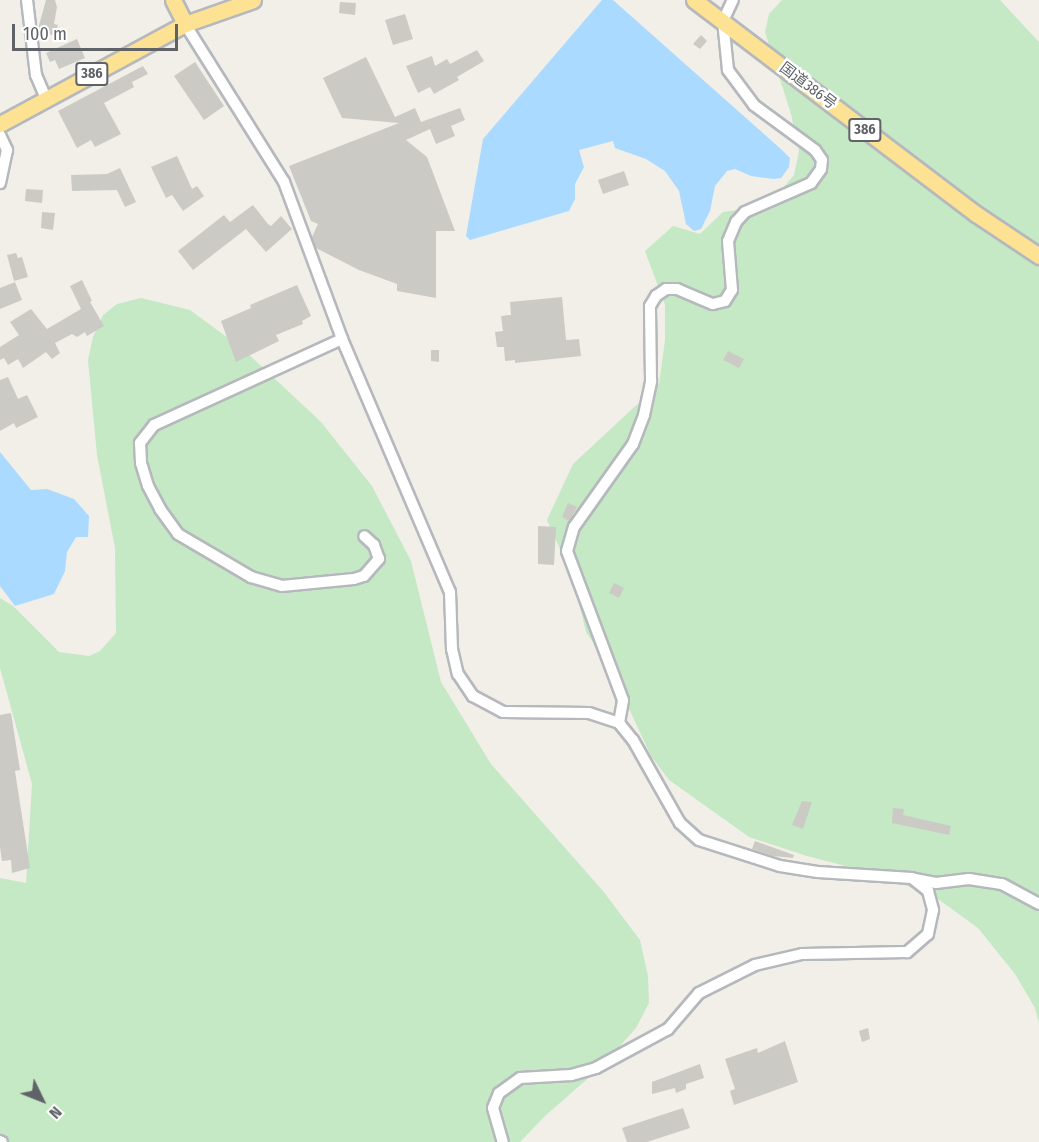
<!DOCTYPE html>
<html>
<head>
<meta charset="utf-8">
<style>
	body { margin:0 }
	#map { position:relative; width:1039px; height:1142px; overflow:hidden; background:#f1efe8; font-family:"Fira Sans Condensed","Noto Sans JP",sans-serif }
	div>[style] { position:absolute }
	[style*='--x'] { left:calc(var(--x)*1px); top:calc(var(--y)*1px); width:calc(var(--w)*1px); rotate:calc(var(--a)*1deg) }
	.green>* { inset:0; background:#c5e8c5 }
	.water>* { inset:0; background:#aadaff }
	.building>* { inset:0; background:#cccac5 }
	.roads { filter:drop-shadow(2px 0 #b5b8bc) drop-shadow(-2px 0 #b5b8bc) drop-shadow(0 2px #b5b8bc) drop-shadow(0 -2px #b5b8bc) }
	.minor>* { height:10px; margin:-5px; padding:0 5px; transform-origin:5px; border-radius:5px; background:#fff }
	.highway>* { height:15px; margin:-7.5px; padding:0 7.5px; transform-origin:7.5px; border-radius:7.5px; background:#fde293 }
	span { translate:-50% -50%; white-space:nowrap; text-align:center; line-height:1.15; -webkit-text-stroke:5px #fff; paint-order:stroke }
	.shield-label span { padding:2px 4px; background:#fff; border:2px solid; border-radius:4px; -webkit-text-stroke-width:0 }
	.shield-label { font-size:14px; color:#5f6368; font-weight:700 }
	.street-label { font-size:15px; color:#5f6368 }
	.north { position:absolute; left:12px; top:1070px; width:60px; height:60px; -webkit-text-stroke:4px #fff; paint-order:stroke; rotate:133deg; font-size:16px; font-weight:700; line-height:24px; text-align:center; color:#5f6368 }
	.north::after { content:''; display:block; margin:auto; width:21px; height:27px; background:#5f6368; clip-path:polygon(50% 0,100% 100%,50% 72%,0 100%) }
	.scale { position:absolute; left:12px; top:24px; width:166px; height:27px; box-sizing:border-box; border:3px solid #5f6368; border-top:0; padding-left:8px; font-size:18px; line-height:21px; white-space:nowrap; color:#5f6368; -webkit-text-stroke:4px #fff; paint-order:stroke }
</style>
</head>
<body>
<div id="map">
	<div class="green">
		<div style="clip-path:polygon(782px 0,1000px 0,1039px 42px,1039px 1023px,1035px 1008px,1015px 974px,978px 928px,938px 899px,881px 875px,807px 856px,749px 837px,669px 780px,651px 756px,611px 670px,586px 632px,573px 578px,547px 520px,573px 464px,659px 384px,665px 340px,665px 305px,645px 251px,673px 226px,700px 234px,723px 212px,752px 208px,778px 194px,794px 175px,799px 151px,791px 114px,765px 32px,769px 14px)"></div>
		<div style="clip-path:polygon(141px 298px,190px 310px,243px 349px,321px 422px,372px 486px,411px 561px,441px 682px,491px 764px,603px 891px,640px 940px,648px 976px,649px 1003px,636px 1028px,602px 1066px,545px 1116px,520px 1142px,0 1142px,0 878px,26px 883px,32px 784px,0 668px,0 598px,13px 606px,59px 652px,89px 656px,100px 651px,116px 633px,115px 548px,97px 455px,88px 360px,93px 337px,103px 315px,117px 304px)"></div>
	</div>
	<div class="water">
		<div style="clip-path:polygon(602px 0,613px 0,782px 150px,790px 158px,789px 167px,781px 178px,774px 179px,751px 176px,735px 169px,727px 171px,715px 186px,710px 211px,701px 229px,694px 231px,686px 224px,679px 191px,665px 171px,646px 159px,615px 148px,613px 141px,579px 150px,584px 167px,575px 184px,575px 199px,569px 211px,470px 240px,466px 236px,483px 139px)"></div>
		<div style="clip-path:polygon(0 452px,31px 490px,47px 489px,74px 499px,89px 516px,88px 537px,76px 537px,67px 552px,65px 571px,54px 594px,15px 606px,0 586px)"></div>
	</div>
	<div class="building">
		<div style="clip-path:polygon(46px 0,55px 0,57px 7px,54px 24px,58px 25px,54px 36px,38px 29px)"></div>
		<div style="clip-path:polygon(340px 2px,356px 3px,355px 15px,339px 13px)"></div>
		<div style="clip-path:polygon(405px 14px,413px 39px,393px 45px,385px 20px)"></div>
		<div style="clip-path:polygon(701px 35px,707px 41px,700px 49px,693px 44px)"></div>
		<div style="clip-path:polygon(77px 39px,85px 58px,59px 69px,55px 60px,50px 62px,46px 53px)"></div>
		<div style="clip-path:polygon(477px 50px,484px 61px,457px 77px,459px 80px,434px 94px,430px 87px,418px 93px,406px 66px,432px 56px,435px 66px,447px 59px,450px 64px)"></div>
		<div style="clip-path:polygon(366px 57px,395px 117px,415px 108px,421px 122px,460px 108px,465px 120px,451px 126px,455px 136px,436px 144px,430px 129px,406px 140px,427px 157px,455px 231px,436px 231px,436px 298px,397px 291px,397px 284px,359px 270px,316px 248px,312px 237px,318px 224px,311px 221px,289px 166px,399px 123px,342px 118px,323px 78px)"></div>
		<div style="clip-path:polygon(195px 62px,224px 106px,204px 120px,174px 76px)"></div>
		<div style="clip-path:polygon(143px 66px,148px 74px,132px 82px,134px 87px,104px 103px,121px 134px,95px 147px,91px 140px,77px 148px,58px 111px)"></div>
		<div style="clip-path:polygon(177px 156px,192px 189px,197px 186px,204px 196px,183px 211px,172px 195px,166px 198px,151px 167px)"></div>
		<div style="clip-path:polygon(120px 168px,136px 202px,125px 207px,117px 190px,72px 191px,71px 175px,107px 174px)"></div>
		<div style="clip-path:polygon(624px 171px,629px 185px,603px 194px,598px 180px)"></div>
		<div style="clip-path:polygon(26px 189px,43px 190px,42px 203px,25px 201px)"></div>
		<div style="clip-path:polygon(253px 205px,268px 224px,271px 226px,281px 216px,292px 229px,266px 252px,246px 229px,193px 270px,178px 251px,224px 215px,230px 222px)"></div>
		<div style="clip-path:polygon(42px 212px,55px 213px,53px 230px,41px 228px)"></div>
		<div style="clip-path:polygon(16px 253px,18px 258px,22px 257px,28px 277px,14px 281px,7px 255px)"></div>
		<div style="clip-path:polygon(82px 280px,92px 301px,90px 302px,104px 326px,87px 336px,85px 332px,77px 337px,72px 334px,55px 343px,60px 353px,52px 359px,46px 352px,23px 368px,18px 359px,8px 365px,4px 358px,0 360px,0 347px,19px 335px,10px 322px,31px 309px,47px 329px,81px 309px,70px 286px)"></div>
		<div style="clip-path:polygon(15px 282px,22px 300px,0 309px,0 288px)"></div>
		<div style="clip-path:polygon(297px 285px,311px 316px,302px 321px,303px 324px,276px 335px,279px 341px,236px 362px,221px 321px,251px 308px,250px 305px)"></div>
		<div style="clip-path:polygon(562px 297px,566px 340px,579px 339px,581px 356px,515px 363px,515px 360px,505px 361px,504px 347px,497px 347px,495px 332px,503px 331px,501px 316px,511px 315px,510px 302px)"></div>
		<div style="clip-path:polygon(431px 350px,439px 350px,439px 362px,431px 361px)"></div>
		<div style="clip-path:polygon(728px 351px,744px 359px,739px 368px,723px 360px)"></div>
		<div style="clip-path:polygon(8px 377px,18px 399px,27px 395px,38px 417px,16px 428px,14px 423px,0 431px,0 380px)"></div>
		<div style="clip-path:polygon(568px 503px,577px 507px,569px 521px,562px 517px)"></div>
		<div style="clip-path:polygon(538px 526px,556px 527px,554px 565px,538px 564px)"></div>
		<div style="clip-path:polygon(614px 583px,624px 588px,619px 598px,609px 593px)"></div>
		<div style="clip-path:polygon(11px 713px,20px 770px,15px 771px,30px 868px,12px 873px,11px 860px,2px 861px,0 847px,0 715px)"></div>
		<div style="clip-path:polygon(802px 801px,812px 802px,803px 829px,792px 825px)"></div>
		<div style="clip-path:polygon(893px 808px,904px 809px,903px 815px,951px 826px,949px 835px,892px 823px)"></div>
		<div style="clip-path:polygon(755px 841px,794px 855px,793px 858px,773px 856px,752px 849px)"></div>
		<div style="clip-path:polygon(868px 1028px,870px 1039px,862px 1042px,859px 1031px)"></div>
		<div style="clip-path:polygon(785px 1041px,798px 1082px,734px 1105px,730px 1091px,735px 1089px,725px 1059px,757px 1048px,758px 1053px)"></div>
		<div style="clip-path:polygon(700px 1064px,704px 1078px,686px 1084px,686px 1089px,676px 1093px,675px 1088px,652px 1094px,652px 1082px)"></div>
		<div style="clip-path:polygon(683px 1108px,690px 1128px,647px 1142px,627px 1142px,622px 1128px)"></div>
	</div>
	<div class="roads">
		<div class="minor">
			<div style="--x:27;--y:0;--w:76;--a:83.2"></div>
			<div style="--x:36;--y:75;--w:25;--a:67"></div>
			<div style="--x:185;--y:24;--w:186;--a:57.9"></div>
			<div style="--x:284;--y:182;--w:167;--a:69.7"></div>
			<div style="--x:342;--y:339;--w:275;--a:66.9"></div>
			<div style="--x:450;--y:592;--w:57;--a:88"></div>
			<div style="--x:452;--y:649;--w:26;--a:77"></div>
			<div style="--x:458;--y:674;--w:27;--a:56"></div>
			<div style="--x:473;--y:696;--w:34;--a:28"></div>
			<div style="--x:503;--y:712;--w:86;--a:0.7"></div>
			<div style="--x:589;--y:713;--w:32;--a:18"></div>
			<div style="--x:619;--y:723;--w:22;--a:51"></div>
			<div style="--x:633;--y:740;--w:95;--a:60.5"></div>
			<div style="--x:680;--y:823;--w:25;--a:42"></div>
			<div style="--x:699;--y:840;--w:85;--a:17.8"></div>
			<div style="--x:780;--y:866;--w:38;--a:9"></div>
			<div style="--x:818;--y:872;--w:94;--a:3.7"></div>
			<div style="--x:912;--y:878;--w:21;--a:39"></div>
			<div style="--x:928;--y:891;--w:20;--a:75"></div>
			<div style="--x:933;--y:910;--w:25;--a:102"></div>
			<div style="--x:928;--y:934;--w:28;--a:139"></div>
			<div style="--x:907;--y:952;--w:105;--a:178.9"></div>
			<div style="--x:802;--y:954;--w:48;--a:166.8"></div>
			<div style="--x:755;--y:965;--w:63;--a:153.4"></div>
			<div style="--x:699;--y:993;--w:48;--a:130.7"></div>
			<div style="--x:668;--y:1029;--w:82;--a:151.6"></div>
			<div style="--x:596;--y:1068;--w:26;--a:164"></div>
			<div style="--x:571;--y:1075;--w:51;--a:176.6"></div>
			<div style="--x:520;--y:1078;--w:26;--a:144"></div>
			<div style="--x:499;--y:1093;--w:16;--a:112"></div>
			<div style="--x:493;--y:1108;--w:35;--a:74"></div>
			<div style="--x:0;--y:135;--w:17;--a:65"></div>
			<div style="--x:7;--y:150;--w:34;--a:102"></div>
			<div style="--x:342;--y:339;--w:207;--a:155.4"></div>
			<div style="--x:154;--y:425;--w:23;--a:128"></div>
			<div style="--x:140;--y:443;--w:20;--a:87"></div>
			<div style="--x:141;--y:463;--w:24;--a:73"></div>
			<div style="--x:148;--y:486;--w:26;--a:62"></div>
			<div style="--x:160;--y:509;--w:31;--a:54"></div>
			<div style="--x:178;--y:534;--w:85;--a:30.5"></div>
			<div style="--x:251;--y:577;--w:32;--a:16"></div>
			<div style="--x:282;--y:586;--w:72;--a:-5.6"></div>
			<div style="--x:354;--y:579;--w:10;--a:-17"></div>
			<div style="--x:364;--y:576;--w:23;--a:-49"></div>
			<div style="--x:379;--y:559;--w:15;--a:-110"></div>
			<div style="--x:374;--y:545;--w:13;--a:-138"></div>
			<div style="--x:619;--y:723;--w:23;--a:-80"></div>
			<div style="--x:623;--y:700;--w:159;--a:-110.6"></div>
			<div style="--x:567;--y:551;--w:25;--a:-74"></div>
			<div style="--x:574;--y:527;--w:102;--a:-54.6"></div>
			<div style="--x:633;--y:444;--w:31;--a:-69"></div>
			<div style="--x:644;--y:415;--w:35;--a:-78"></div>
			<div style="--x:651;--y:381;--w:75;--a:-90.8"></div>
			<div style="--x:650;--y:306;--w:12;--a:-59"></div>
			<div style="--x:656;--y:296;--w:12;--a:-35"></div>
			<div style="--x:666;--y:289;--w:11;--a:0"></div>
			<div style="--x:677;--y:289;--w:39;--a:23"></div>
			<div style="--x:713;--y:304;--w:12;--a:-14"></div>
			<div style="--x:725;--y:301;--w:13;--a:-58"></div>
			<div style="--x:732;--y:290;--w:49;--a:-94.7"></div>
			<div style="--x:728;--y:241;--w:21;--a:-67"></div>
			<div style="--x:736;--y:222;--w:13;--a:-48"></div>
			<div style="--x:745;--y:212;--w:72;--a:-23.7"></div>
			<div style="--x:811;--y:183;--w:17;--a:-54"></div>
			<div style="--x:821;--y:169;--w:9;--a:-84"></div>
			<div style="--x:822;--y:160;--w:12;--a:-125"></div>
			<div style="--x:815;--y:150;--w:76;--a:-143.6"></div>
			<div style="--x:754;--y:105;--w:44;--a:-126.6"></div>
			<div style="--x:728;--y:70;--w:49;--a:-95.8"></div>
			<div style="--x:723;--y:21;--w:23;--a:-65"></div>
			<div style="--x:915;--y:879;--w:21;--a:11"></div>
			<div style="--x:936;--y:883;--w:33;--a:-7"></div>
			<div style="--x:969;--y:879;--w:33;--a:9"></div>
			<div style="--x:1002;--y:884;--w:42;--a:28.4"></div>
			<div style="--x:0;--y:1141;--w:2;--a:27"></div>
		</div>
		<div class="highway">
			<div style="--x:173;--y:0;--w:27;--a:63"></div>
			<div style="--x:694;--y:0;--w:354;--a:37.2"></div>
			<div style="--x:976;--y:214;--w:76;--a:33.7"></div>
			<div style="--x:0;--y:124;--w:210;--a:-28.4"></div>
			<div style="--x:185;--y:24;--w:72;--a:-19.4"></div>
		</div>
	</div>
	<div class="shield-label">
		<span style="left:92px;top:74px">386</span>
		<span style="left:865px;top:130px">386</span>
	</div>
	<div class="street-label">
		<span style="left:808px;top:86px;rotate:37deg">国道386号</span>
	</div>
	<div class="north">N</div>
	<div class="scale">100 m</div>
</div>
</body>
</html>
